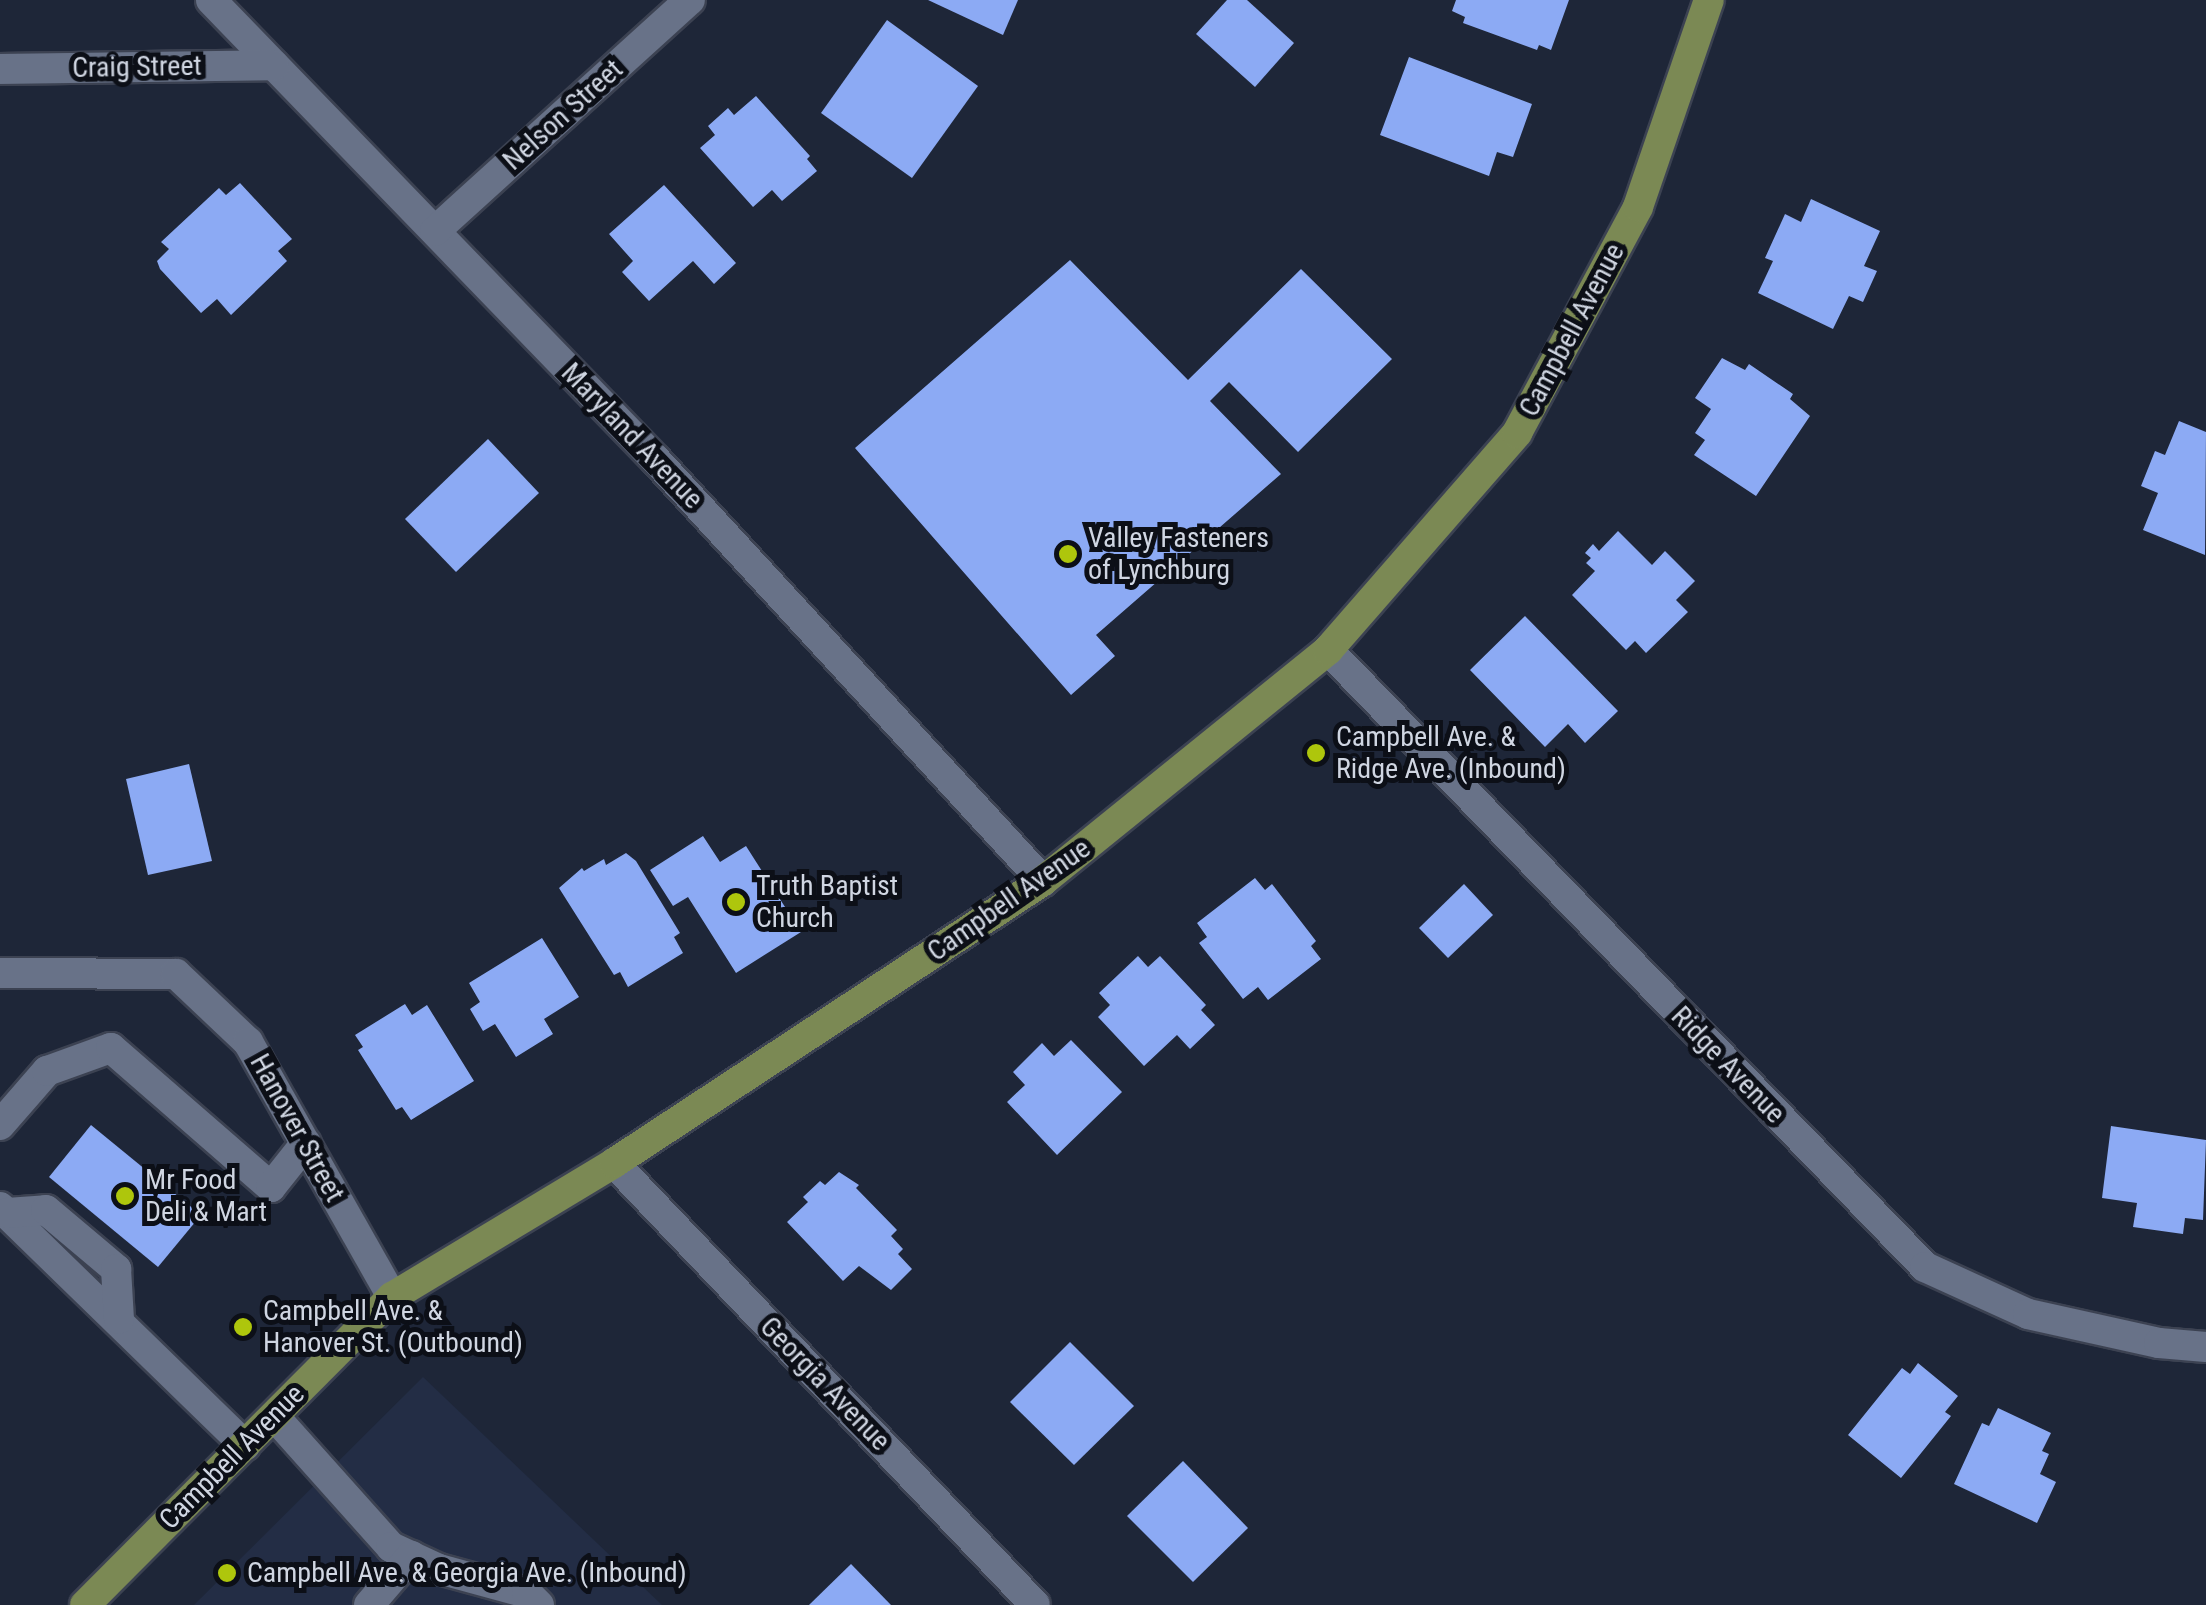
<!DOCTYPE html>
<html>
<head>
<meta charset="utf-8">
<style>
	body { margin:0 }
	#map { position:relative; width:2206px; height:1605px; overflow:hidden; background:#1e2638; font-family:"Roboto Condensed",sans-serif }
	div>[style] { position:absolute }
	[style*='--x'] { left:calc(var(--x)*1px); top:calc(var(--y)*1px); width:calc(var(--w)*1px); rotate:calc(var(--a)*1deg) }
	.built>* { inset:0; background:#232d45 }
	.building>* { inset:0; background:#8caaf4 }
	.roads { filter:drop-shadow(2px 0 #3c4252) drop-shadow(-2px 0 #3c4252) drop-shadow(0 2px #3c4252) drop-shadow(0 -2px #3c4252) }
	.lane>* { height:30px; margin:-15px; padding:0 15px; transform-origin:15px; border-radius:15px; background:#687288 }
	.street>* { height:30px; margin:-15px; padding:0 15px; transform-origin:15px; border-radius:15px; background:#687288 }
	.primary>* { height:30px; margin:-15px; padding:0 15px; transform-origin:15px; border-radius:15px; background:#7b8954 }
	.dots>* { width:28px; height:28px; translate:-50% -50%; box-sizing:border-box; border:5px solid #0c0f17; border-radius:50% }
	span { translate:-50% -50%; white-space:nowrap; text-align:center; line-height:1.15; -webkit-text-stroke:10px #0c0f17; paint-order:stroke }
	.street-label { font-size:28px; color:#d0d6e2 }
	.poi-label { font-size:28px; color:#d0d6e2 }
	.left { translate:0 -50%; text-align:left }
</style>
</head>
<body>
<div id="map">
	<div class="built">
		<div style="clip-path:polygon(423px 1377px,662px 1605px,194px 1605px)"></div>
	</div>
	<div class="building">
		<div style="clip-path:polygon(928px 0,1018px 0,1003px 35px)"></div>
		<div style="clip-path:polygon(1227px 0,1247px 0,1294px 43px,1255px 87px,1196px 34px)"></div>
		<div style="clip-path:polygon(1456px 0,1569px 0,1551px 50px,1539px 45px,1537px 50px,1463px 23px,1465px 17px,1452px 11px)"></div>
		<div style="clip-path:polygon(887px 20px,978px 86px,912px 178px,821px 113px)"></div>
		<div style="clip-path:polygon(1409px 57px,1532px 104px,1513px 157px,1497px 152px,1489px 176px,1380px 135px)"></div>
		<div style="clip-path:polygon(756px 96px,810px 156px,807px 159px,817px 171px,782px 201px,772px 190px,753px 207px,700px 148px,715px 135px,708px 126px,728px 108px,734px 115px)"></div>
		<div style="clip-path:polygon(240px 183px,292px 239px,278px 251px,287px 261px,231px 315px,217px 299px,201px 313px,160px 269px,157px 261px,169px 249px,161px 242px,219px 188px,226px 195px)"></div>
		<div style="clip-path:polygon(664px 185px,736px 263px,714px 284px,693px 261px,649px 301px,622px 272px,633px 261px,609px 234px)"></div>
		<div style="clip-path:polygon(1811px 199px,1880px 231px,1864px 266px,1877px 271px,1863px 302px,1849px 296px,1833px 329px,1758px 293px,1773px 261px,1765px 258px,1785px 214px,1801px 222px)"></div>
		<div style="clip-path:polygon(1070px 260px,1188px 380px,1301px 269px,1392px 359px,1298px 452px,1229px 382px,1210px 401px,1281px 474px,1096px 635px,1115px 656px,1071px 695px,855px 448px)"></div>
		<div style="clip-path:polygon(1722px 358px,1745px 370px,1749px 364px,1793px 394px,1790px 399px,1810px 416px,1756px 496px,1694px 455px,1705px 440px,1695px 433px,1711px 409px,1695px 398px)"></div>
		<div style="clip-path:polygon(2179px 421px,2206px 432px,2205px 555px,2143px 530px,2158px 493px,2141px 486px,2155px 451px,2165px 455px)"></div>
		<div style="clip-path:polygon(488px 439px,539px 493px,456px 572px,405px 519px)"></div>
		<div style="clip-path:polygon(1618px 531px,1652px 565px,1665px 551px,1695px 581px,1676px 600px,1688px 612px,1646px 653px,1635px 641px,1626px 650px,1572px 595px,1595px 571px,1586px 563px,1591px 558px,1585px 553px,1593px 544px,1599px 551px)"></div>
		<div style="clip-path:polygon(1525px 616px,1618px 711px,1585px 743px,1568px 724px,1545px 747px,1470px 670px)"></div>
		<div style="clip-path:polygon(189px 764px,212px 861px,148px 875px,126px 779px)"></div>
		<div style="clip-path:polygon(703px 836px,720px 862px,746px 846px,801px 932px,736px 973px,688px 897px,673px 906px,650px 870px)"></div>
		<div style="clip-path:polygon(626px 853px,636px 861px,680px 933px,674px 937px,683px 953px,628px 987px,620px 972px,614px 975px,559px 888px,582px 868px,584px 871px,604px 859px,606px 865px)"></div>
		<div style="clip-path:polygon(1255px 878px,1265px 890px,1272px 884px,1316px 941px,1311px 946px,1321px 959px,1268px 1000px,1258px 987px,1243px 999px,1199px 943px,1207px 937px,1197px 923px)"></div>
		<div style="clip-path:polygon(1464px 884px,1493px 915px,1448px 958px,1419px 928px)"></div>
		<div style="clip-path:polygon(542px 938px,579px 997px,544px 1019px,553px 1034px,516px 1057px,495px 1024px,483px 1031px,470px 1009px,480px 1002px,469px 983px)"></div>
		<div style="clip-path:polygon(1138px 956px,1148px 967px,1160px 956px,1206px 1005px,1201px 1010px,1215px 1025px,1190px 1049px,1177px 1035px,1144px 1066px,1098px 1017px,1110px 1005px,1099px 993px)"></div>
		<div style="clip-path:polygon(405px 1004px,412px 1015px,427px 1005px,474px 1081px,411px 1120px,402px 1107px,396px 1110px,358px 1050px,363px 1047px,355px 1035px)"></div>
		<div style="clip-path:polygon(1071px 1040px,1122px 1092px,1057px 1155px,1007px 1102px,1025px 1085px,1013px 1072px,1042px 1043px,1054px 1056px)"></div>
		<div style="clip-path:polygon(91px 1125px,201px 1215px,158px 1267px,49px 1177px)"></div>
		<div style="clip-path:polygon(2111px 1126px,2206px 1140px,2203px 1220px,2185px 1218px,2183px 1234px,2133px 1227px,2137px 1203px,2102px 1198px)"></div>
		<div style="clip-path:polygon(839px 1172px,859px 1185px,856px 1188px,897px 1230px,891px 1236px,903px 1249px,898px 1254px,912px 1269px,891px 1290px,859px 1266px,843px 1281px,787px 1222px,808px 1202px,803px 1197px,820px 1181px,825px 1185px)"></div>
		<div style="clip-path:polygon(1070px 1342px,1134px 1406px,1074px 1465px,1010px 1402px)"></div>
		<div style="clip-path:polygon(1918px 1363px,1958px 1396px,1945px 1412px,1951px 1416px,1901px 1478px,1848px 1435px,1902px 1368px,1910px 1374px)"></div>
		<div style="clip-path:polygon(1998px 1408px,2051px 1433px,2042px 1451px,2049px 1454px,2040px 1474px,2056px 1482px,2037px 1523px,1954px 1484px,1982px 1423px,1989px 1426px)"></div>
		<div style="clip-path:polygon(1183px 1461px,1248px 1528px,1193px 1582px,1127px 1516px)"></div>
		<div style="clip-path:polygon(851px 1564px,891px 1605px,809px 1605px)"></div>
	</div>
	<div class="roads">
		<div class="lane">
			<div style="--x:0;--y:1125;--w:72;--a:-49"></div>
			<div style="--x:47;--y:1071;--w:68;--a:-19.8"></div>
			<div style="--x:111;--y:1048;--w:212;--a:41"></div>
			<div style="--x:271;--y:1187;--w:56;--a:-51.5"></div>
			<div style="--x:0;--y:1207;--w:342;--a:44.2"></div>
			<div style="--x:7;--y:1213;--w:39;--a:-4"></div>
			<div style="--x:46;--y:1210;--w:92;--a:40.1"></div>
			<div style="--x:116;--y:1269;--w:50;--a:86.6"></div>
			<div style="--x:274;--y:1416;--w:176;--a:48.2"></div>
			<div style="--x:391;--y:1547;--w:53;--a:24.6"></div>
			<div style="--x:439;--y:1569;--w:91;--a:15.3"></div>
			<div style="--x:527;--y:1593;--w:17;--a:45"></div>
			<div style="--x:369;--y:1605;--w:65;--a:-49.4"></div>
		</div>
		<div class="street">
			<div style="--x:211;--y:0;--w:640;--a:45.95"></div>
			<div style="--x:656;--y:460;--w:572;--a:47.41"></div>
			<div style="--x:0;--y:69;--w:274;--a:-0.8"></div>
			<div style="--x:435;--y:231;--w:344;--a:-42.2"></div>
			<div style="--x:1328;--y:650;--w:859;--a:45.94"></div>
			<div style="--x:1925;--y:1267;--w:113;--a:24.5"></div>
			<div style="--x:2028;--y:1314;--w:134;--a:12.5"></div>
			<div style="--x:2159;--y:1343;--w:47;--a:4.9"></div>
			<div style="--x:0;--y:973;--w:176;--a:0.3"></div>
			<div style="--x:176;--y:974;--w:99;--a:43.4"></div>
			<div style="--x:248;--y:1042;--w:293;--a:60.5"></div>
			<div style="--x:614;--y:1163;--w:610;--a:46.39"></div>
		</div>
		<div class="primary">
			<div style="--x:85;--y:1605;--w:435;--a:-45.1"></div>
			<div style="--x:392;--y:1297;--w:259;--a:-31.1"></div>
			<div style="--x:614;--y:1163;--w:513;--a:-33.32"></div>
			<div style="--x:1043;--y:881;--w:367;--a:-39"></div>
			<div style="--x:1328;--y:650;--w:288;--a:-48.9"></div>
			<div style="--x:1517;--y:433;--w:256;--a:-61.8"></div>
			<div style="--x:1638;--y:207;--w:219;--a:-71.1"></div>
		</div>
	</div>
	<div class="dots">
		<div style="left:1068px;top:554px;background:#aec60c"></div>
		<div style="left:1316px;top:753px;background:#aec60c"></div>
		<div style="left:736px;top:902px;background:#aec60c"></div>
		<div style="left:125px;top:1196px;background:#aec60c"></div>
		<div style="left:243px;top:1327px;background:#aec60c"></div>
		<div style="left:227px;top:1573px;background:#aec60c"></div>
	</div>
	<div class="street-label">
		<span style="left:137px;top:67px;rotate:-1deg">Craig Street</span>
		<span style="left:563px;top:115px;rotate:-42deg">Nelson Street</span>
		<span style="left:1572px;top:330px;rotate:-62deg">Campbell Avenue</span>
		<span style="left:632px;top:436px;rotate:46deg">Maryland Avenue</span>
		<span style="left:1009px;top:900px;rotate:-35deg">Campbell Avenue</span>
		<span style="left:1728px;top:1065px;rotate:46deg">Ridge Avenue</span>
		<span style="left:297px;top:1128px;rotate:61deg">Hanover Street</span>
		<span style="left:825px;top:1384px;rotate:46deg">Georgia Avenue</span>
		<span style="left:232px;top:1457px;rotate:-45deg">Campbell Avenue</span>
	</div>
	<div class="poi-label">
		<span class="left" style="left:1088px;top:554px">Valley Fasteners<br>of Lynchburg</span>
		<span class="left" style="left:1336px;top:753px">Campbell Ave. &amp;<br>Ridge Ave. (Inbound)</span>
		<span class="left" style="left:756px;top:902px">Truth Baptist<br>Church</span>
		<span class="left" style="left:145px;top:1196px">Mr Food<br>Deli &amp; Mart</span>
		<span class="left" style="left:263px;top:1327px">Campbell Ave. &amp;<br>Hanover St. (Outbound)</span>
		<span class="left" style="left:247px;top:1573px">Campbell Ave. &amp; Georgia Ave. (Inbound)</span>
	</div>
</div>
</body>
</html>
